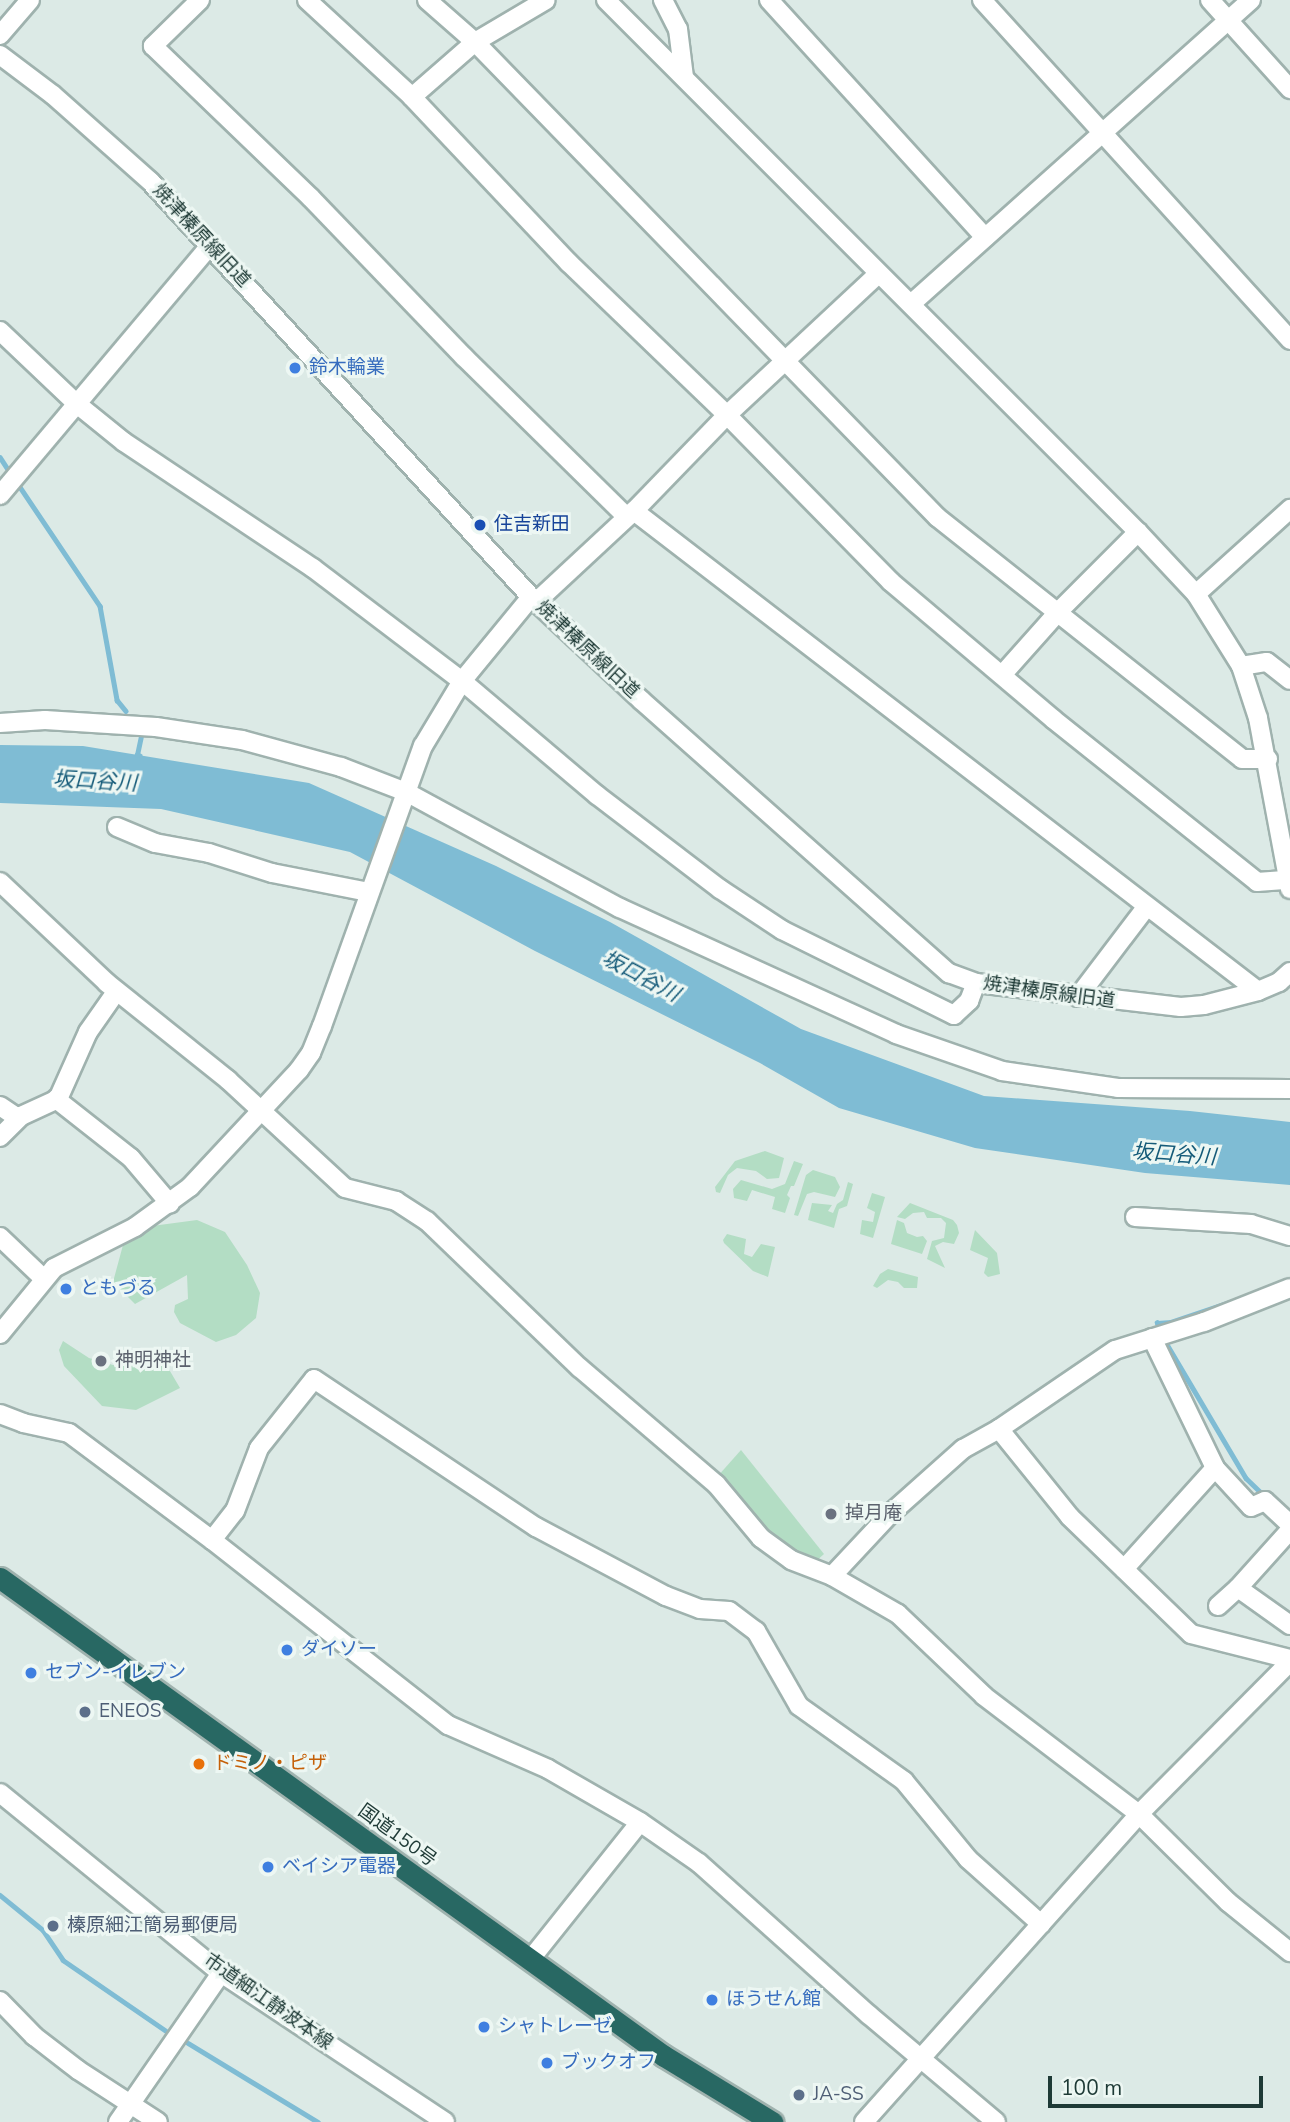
<!DOCTYPE html>
<html>
<head>
<meta charset="utf-8">
<style>
	body { margin:0 }
	#map { position:relative; width:1290px; height:2122px; overflow:hidden; background:#dceae6; font-family:"Nunito Sans","Noto Sans JP",sans-serif }
	div>[style] { position:absolute }
	[style*='--x'] { left:calc(var(--x)*1px); top:calc(var(--y)*1px); width:calc(var(--w)*1px); rotate:calc(var(--a)*1deg) }
	.green>* { inset:0; background:#b3ddc4 }
	.water>* { inset:0; background:#7fbcd4 }
	.stream>* { height:4.5px; margin:-2.25px; padding:0 2.25px; transform-origin:2.25px; border-radius:2.25px; background:#7fbcd4 }
	.roads { filter:drop-shadow(2px 0 #9fb2ae) drop-shadow(-2px 0 #9fb2ae) drop-shadow(0 2px #9fb2ae) drop-shadow(0 -2px #9fb2ae) }
	.minor>* { height:18px; margin:-9px; padding:0 9px; transform-origin:9px; border-radius:9px; background:#fff }
	.highway>* { height:21px; margin:-10.5px; padding:0 10.5px; transform-origin:10.5px; border-radius:10.5px; background:#286863 }
	.dots>* { width:19px; height:19px; translate:-50% -50%; box-sizing:border-box; border:4px solid #edf7f3; border-radius:50% }
	span { translate:-50% -50%; white-space:nowrap; text-align:center; line-height:1.15; -webkit-text-stroke:6px #edf7f3; paint-order:stroke }
	.street-label { font-size:19px; color:#1e3a36 }
	.shop-label { font-size:19px; color:#366cbe }
	.left { translate:0 -50%; text-align:left }
	.transit-label { font-size:19px; color:#164399 }
	.worship-label { font-size:19px; color:#5b616d }
	.service-label { font-size:19px; color:#4e5e75 }
	.food-label { font-size:19px; color:#c56008 }
	.water-label { font-size:21px; color:#155b79; font-style:italic }
	.scale { position:absolute; left:1048px; top:2076px; width:215px; height:32px; box-sizing:border-box; border:4px solid #1e3a36; border-top:0; padding-left:9px; font-size:21px; line-height:24px; white-space:nowrap; color:#1e3a36; -webkit-text-stroke:5px #edf7f3; paint-order:stroke }
</style>
</head>
<body>
<div id="map">
	<div class="green">
		<div style="clip-path:polygon(765px 1151px,784px 1158px,779px 1178px,767px 1179px,756px 1171px,737px 1168px,728px 1175px,720px 1193px,716px 1192px,715px 1187px,735px 1161px)"></div>
		<div style="clip-path:polygon(794px 1161px,803px 1164px,794px 1186px,791px 1186px,787px 1195px,790px 1198px,785px 1213px,772px 1209px,775px 1197px,752px 1190px,747px 1201px,734px 1198px,733px 1189px,741px 1180px,772px 1189px,785px 1184px)"></div>
		<div style="clip-path:polygon(813px 1170px,835px 1177px,840px 1187px,835px 1197px,814px 1192px,807px 1194px,798px 1216px,794px 1215px,806px 1175px)"></div>
		<div style="clip-path:polygon(848px 1182px,853px 1184px,847px 1206px,839px 1209px,834px 1228px,808px 1220px,812px 1203px,832px 1205px,828px 1211px,833px 1213px,837px 1204px,843px 1200px)"></div>
		<div style="clip-path:polygon(872px 1193px,885px 1197px,873px 1238px,860px 1234px,862px 1220px,873px 1222px,875px 1212px,867px 1208px)"></div>
		<div style="clip-path:polygon(910px 1203px,953px 1220px,957px 1225px,959px 1233px,954px 1244px,943px 1242px,935px 1246px,945px 1268px,927px 1259px,932px 1241px,944px 1238px,946px 1223px,941px 1218px,927px 1218px,924px 1212px,913px 1213px,905px 1219px,897px 1217px)"></div>
		<div style="clip-path:polygon(197px 1220px,225px 1232px,247px 1265px,260px 1293px,256px 1318px,236px 1335px,216px 1342px,180px 1323px,174px 1312px,175px 1305px,188px 1299px,187px 1275px,135px 1304px,113px 1282px,123px 1245px,152px 1226px)"></div>
		<div style="clip-path:polygon(897px 1220px,904px 1223px,907px 1233px,917px 1237px,923px 1236px,927px 1241px,922px 1254px,891px 1244px)"></div>
		<div style="clip-path:polygon(975px 1230px,997px 1253px,1000px 1274px,988px 1277px,984px 1273px,988px 1258px,970px 1250px)"></div>
		<div style="clip-path:polygon(727px 1234px,746px 1239px,744px 1254px,752px 1257px,761px 1244px,775px 1247px,768px 1277px,753px 1271px,724px 1243px,723px 1240px)"></div>
		<div style="clip-path:polygon(888px 1269px,918px 1277px,917px 1288px,904px 1288px,898px 1282px,888px 1280px,877px 1288px,873px 1286px,880px 1274px)"></div>
		<div style="clip-path:polygon(63px 1341px,89px 1358px,113px 1365px,143px 1360px,167px 1366px,180px 1388px,136px 1410px,102px 1406px,64px 1366px,59px 1350px)"></div>
		<div style="clip-path:polygon(741px 1450px,824px 1554px,814px 1563px,767px 1537px,717px 1477px)"></div>
	</div>
	<div class="water">
		<div style="clip-path:polygon(0 745px,83px 746px,309px 783px,496px 866px,610px 922px,801px 1029px,984px 1096px,1190px 1111px,1290px 1122px,1290px 1185px,1145px 1173px,975px 1148px,839px 1108px,760px 1063px,535px 951px,350px 852px,161px 809px,0 803px)"></div>
	</div>
	<div class="stream">
		<div style="--x:0;--y:457;--w:20;--a:57"></div>
		<div style="--x:16;--y:481;--w:151;--a:56.1"></div>
		<div style="--x:100;--y:606;--w:96;--a:79.7"></div>
		<div style="--x:117;--y:700;--w:14;--a:51"></div>
		<div style="--x:140;--y:756;--w:3;--a:-162"></div>
		<div style="--x:137;--y:755;--w:24;--a:-78"></div>
		<div style="--x:1160;--y:1328;--w:6;--a:-121"></div>
		<div style="--x:1157;--y:1323;--w:14;--a:-4"></div>
		<div style="--x:1171;--y:1322;--w:69;--a:-18.7"></div>
		<div style="--x:1165;--y:1341;--w:159;--a:59.4"></div>
		<div style="--x:1246;--y:1478;--w:28;--a:44"></div>
		<div style="--x:0;--y:1895;--w:55;--a:39.1"></div>
		<div style="--x:43;--y:1930;--w:36;--a:56"></div>
		<div style="--x:63;--y:1960;--w:124;--a:34.5"></div>
		<div style="--x:188;--y:2043;--w:152;--a:31.3"></div>
	</div>
	<div class="roads">
		<div class="minor">
			<div style="--x:200;--y:0;--w:66;--a:135.6"></div>
			<div style="--x:153;--y:46;--w:219;--a:43.9"></div>
			<div style="--x:311;--y:198;--w:221;--a:46.1"></div>
			<div style="--x:464;--y:357;--w:228;--a:44.5"></div>
			<div style="--x:307;--y:0;--w:143;--a:42.7"></div>
			<div style="--x:412;--y:97;--w:228;--a:46.6"></div>
			<div style="--x:569;--y:263;--w:219;--a:43.9"></div>
			<div style="--x:727;--y:415;--w:234;--a:45.5"></div>
			<div style="--x:891;--y:582;--w:212;--a:40.2"></div>
			<div style="--x:1053;--y:719;--w:261;--a:38.6"></div>
			<div style="--x:1257;--y:882;--w:31;--a:-4"></div>
			<div style="--x:427;--y:0;--w:64;--a:41.2"></div>
			<div style="--x:475;--y:42;--w:663;--a:45.79"></div>
			<div style="--x:937;--y:517;--w:389;--a:38.4"></div>
			<div style="--x:1242;--y:759;--w:26;--a:0"></div>
			<div style="--x:606;--y:0;--w:752;--a:45"></div>
			<div style="--x:1138;--y:532;--w:85;--a:46.9"></div>
			<div style="--x:1196;--y:594;--w:85;--a:58"></div>
			<div style="--x:1241;--y:666;--w:55;--a:71.9"></div>
			<div style="--x:1258;--y:718;--w:174;--a:79.4"></div>
			<div style="--x:663;--y:0;--w:33;--a:63"></div>
			<div style="--x:678;--y:29;--w:48;--a:82.9"></div>
			<div style="--x:769;--y:0;--w:321;--a:47.7"></div>
			<div style="--x:982;--y:0;--w:459;--a:47.8"></div>
			<div style="--x:1210;--y:0;--w:120;--a:48"></div>
			<div style="--x:0;--y:35;--w:46;--a:-49.4"></div>
			<div style="--x:0;--y:55;--w:66;--a:37"></div>
			<div style="--x:53;--y:95;--w:130;--a:41.6"></div>
			<div style="--x:150;--y:181;--w:564;--a:47.51"></div>
			<div style="--x:531;--y:597;--w:151;--a:43.1"></div>
			<div style="--x:641;--y:700;--w:412;--a:41.6"></div>
			<div style="--x:949;--y:973;--w:29;--a:20"></div>
			<div style="--x:976;--y:983;--w:206;--a:6.7"></div>
			<div style="--x:1181;--y:1007;--w:23;--a:-5"></div>
			<div style="--x:1204;--y:1005;--w:56;--a:-14.5"></div>
			<div style="--x:1258;--y:991;--w:23;--a:-23"></div>
			<div style="--x:1279;--y:982;--w:15;--a:-42"></div>
			<div style="--x:412;--y:97;--w:84;--a:-41.1"></div>
			<div style="--x:475;--y:42;--w:82;--a:-30.6"></div>
			<div style="--x:911;--y:304;--w:456;--a:-41.8"></div>
			<div style="--x:0;--y:331;--w:106;--a:43.5"></div>
			<div style="--x:77;--y:404;--w:60;--a:39"></div>
			<div style="--x:124;--y:442;--w:227;--a:33.7"></div>
			<div style="--x:313;--y:568;--w:187;--a:37.2"></div>
			<div style="--x:462;--y:681;--w:177;--a:40.2"></div>
			<div style="--x:597;--y:795;--w:155;--a:37.4"></div>
			<div style="--x:720;--y:889;--w:74;--a:33.5"></div>
			<div style="--x:782;--y:930;--w:192;--a:26.3"></div>
			<div style="--x:954;--y:1015;--w:21;--a:-43"></div>
			<div style="--x:969;--y:1001;--w:19;--a:-69"></div>
			<div style="--x:0;--y:495;--w:326;--a:-49.9"></div>
			<div style="--x:634;--y:511;--w:787;--a:37.57"></div>
			<div style="--x:1196;--y:594;--w:127;--a:-42.1"></div>
			<div style="--x:536;--y:602;--w:134;--a:-42.9"></div>
			<div style="--x:634;--y:511;--w:134;--a:-45.9"></div>
			<div style="--x:727;--y:415;--w:207;--a:-43"></div>
			<div style="--x:1241;--y:666;--w:26;--a:-9"></div>
			<div style="--x:1267;--y:662;--w:29;--a:38"></div>
			<div style="--x:1002;--y:675;--w:86;--a:-48.3"></div>
			<div style="--x:1059;--y:611;--w:112;--a:-45"></div>
			<div style="--x:0;--y:723;--w:45;--a:-3.8"></div>
			<div style="--x:45;--y:720;--w:111;--a:3.6"></div>
			<div style="--x:156;--y:727;--w:87;--a:8.6"></div>
			<div style="--x:242;--y:740;--w:103;--a:15.3"></div>
			<div style="--x:341;--y:767;--w:70;--a:21"></div>
			<div style="--x:406;--y:792;--w:243;--a:28.5"></div>
			<div style="--x:620;--y:908;--w:303;--a:24.5"></div>
			<div style="--x:896;--y:1034;--w:112;--a:19.2"></div>
			<div style="--x:1002;--y:1071;--w:117;--a:8.3"></div>
			<div style="--x:1118;--y:1088;--w:172;--a:0.3"></div>
			<div style="--x:117;--y:827;--w:41;--a:22.8"></div>
			<div style="--x:155;--y:843;--w:55;--a:10.5"></div>
			<div style="--x:209;--y:853;--w:66;--a:17.6"></div>
			<div style="--x:272;--y:873;--w:99;--a:11.1"></div>
			<div style="--x:0;--y:882;--w:147;--a:43.3"></div>
			<div style="--x:107;--y:983;--w:155;--a:38.7"></div>
			<div style="--x:228;--y:1080;--w:159;--a:42.7"></div>
			<div style="--x:345;--y:1188;--w:53;--a:14.3"></div>
			<div style="--x:396;--y:1201;--w:37;--a:33"></div>
			<div style="--x:427;--y:1221;--w:212;--a:43.9"></div>
			<div style="--x:580;--y:1368;--w:179;--a:40.5"></div>
			<div style="--x:716;--y:1484;--w:70;--a:50.2"></div>
			<div style="--x:761;--y:1538;--w:37;--a:36"></div>
			<div style="--x:791;--y:1560;--w:44;--a:21.3"></div>
			<div style="--x:832;--y:1576;--w:76;--a:29.9"></div>
			<div style="--x:898;--y:1614;--w:119;--a:43.6"></div>
			<div style="--x:984;--y:1696;--w:195;--a:37.3"></div>
			<div style="--x:1139;--y:1814;--w:125;--a:44.7"></div>
			<div style="--x:1228;--y:1902;--w:80;--a:38.9"></div>
			<div style="--x:1078;--y:997;--w:114;--a:-52.8"></div>
			<div style="--x:56;--y:1099;--w:95;--a:38.2"></div>
			<div style="--x:131;--y:1158;--w:60;--a:49.7"></div>
			<div style="--x:0;--y:1106;--w:22;--a:34"></div>
			<div style="--x:0;--y:1137;--w:30;--a:-45"></div>
			<div style="--x:21;--y:1116;--w:41;--a:-24.7"></div>
			<div style="--x:58;--y:1099;--w:73;--a:-65.9"></div>
			<div style="--x:88;--y:1032;--w:49;--a:-55"></div>
			<div style="--x:1135;--y:1217;--w:116;--a:3.5"></div>
			<div style="--x:1251;--y:1224;--w:41;--a:17.1"></div>
			<div style="--x:0;--y:1237;--w:59;--a:43.6"></div>
			<div style="--x:0;--y:1334;--w:85;--a:-50.7"></div>
			<div style="--x:54;--y:1268;--w:91;--a:-26.8"></div>
			<div style="--x:135;--y:1227;--w:68;--a:-36"></div>
			<div style="--x:190;--y:1187;--w:160;--a:-47"></div>
			<div style="--x:299;--y:1070;--w:21;--a:-55"></div>
			<div style="--x:311;--y:1053;--w:29;--a:-68"></div>
			<div style="--x:322;--y:1026;--w:298;--a:-70.2"></div>
			<div style="--x:423;--y:746;--w:76;--a:-59"></div>
			<div style="--x:462;--y:681;--w:109;--a:-50.6"></div>
			<div style="--x:1152;--y:1338;--w:144;--a:64.1"></div>
			<div style="--x:1215;--y:1468;--w:53;--a:47.3"></div>
			<div style="--x:1251;--y:1507;--w:15;--a:-23"></div>
			<div style="--x:1265;--y:1501;--w:34;--a:43"></div>
			<div style="--x:0;--y:1414;--w:25;--a:21"></div>
			<div style="--x:23;--y:1423;--w:47;--a:12.3"></div>
			<div style="--x:69;--y:1433;--w:179;--a:36.8"></div>
			<div style="--x:212;--y:1540;--w:300;--a:38.1"></div>
			<div style="--x:448;--y:1725;--w:109;--a:23.7"></div>
			<div style="--x:548;--y:1769;--w:106;--a:29.9"></div>
			<div style="--x:640;--y:1822;--w:72;--a:34.8"></div>
			<div style="--x:699;--y:1863;--w:228;--a:41.8"></div>
			<div style="--x:869;--y:2015;--w:166;--a:40.1"></div>
			<div style="--x:999;--y:1429;--w:113;--a:51.1"></div>
			<div style="--x:1070;--y:1517;--w:168;--a:44"></div>
			<div style="--x:1191;--y:1634;--w:102;--a:14.2"></div>
			<div style="--x:212;--y:1540;--w:37;--a:-52"></div>
			<div style="--x:235;--y:1511;--w:67;--a:-69.1"></div>
			<div style="--x:259;--y:1448;--w:88;--a:-51.4"></div>
			<div style="--x:314;--y:1379;--w:267;--a:33.7"></div>
			<div style="--x:536;--y:1527;--w:147;--a:28"></div>
			<div style="--x:666;--y:1596;--w:36;--a:21"></div>
			<div style="--x:700;--y:1609;--w:29;--a:4"></div>
			<div style="--x:729;--y:1611;--w:34;--a:37"></div>
			<div style="--x:756;--y:1631;--w:86;--a:60.2"></div>
			<div style="--x:799;--y:1706;--w:129;--a:35.5"></div>
			<div style="--x:904;--y:1781;--w:101;--a:50.6"></div>
			<div style="--x:968;--y:1859;--w:98;--a:41.7"></div>
			<div style="--x:1124;--y:1569;--w:136;--a:-48"></div>
			<div style="--x:832;--y:1576;--w:85;--a:-46.9"></div>
			<div style="--x:890;--y:1514;--w:98;--a:-41.7"></div>
			<div style="--x:963;--y:1449;--w:41;--a:-29.1"></div>
			<div style="--x:999;--y:1429;--w:140;--a:-34.3"></div>
			<div style="--x:1115;--y:1350;--w:93;--a:-17.5"></div>
			<div style="--x:1204;--y:1322;--w:92;--a:-21.6"></div>
			<div style="--x:1238;--y:1588;--w:78;--a:-48.1"></div>
			<div style="--x:1218;--y:1606;--w:27;--a:-42"></div>
			<div style="--x:1238;--y:1588;--w:64;--a:35.4"></div>
			<div style="--x:0;--y:1793;--w:285;--a:39.2"></div>
			<div style="--x:221;--y:1973;--w:269;--a:33.6"></div>
			<div style="--x:530;--y:1960;--w:176;--a:-51.4"></div>
			<div style="--x:0;--y:2001;--w:49;--a:45.8"></div>
			<div style="--x:34;--y:2036;--w:56;--a:37.7"></div>
			<div style="--x:78;--y:2070;--w:95;--a:33"></div>
			<div style="--x:118;--y:2122;--w:181;--a:-55.3"></div>
			<div style="--x:864;--y:2122;--w:413;--a:-48.2"></div>
			<div style="--x:1139;--y:1814;--w:214;--a:-45.2"></div>
		</div>
		<div class="highway">
			<div style="--x:0;--y:1578;--w:818;--a:35.75"></div>
			<div style="--x:664;--y:2056;--w:127;--a:31.4"></div>
		</div>
	</div>
	<div class="dots">
		<div style="left:295px;top:368px;background:#3f7fe0"></div>
		<div style="left:480px;top:525px;background:#1a4fb4"></div>
		<div style="left:66px;top:1289px;background:#3f7fe0"></div>
		<div style="left:101px;top:1361px;background:#6b7280"></div>
		<div style="left:831px;top:1514px;background:#6b7280"></div>
		<div style="left:287px;top:1650px;background:#3f7fe0"></div>
		<div style="left:31px;top:1673px;background:#3f7fe0"></div>
		<div style="left:85px;top:1712px;background:#5c6f8a"></div>
		<div style="left:199px;top:1764px;background:#e8710a"></div>
		<div style="left:268px;top:1867px;background:#3f7fe0"></div>
		<div style="left:53px;top:1926px;background:#5c6f8a"></div>
		<div style="left:712px;top:2000px;background:#3f7fe0"></div>
		<div style="left:484px;top:2027px;background:#3f7fe0"></div>
		<div style="left:547px;top:2063px;background:#3f7fe0"></div>
		<div style="left:799px;top:2095px;background:#5c6f8a"></div>
	</div>
	<div class="street-label">
		<span style="left:201px;top:236px;rotate:47deg">焼津榛原線旧道</span>
		<span style="left:587px;top:650px;rotate:43deg">焼津榛原線旧道</span>
		<span style="left:1049px;top:993px;rotate:8deg">焼津榛原線旧道</span>
		<span style="left:397px;top:1836px;rotate:36deg">国道150号</span>
		<span style="left:268px;top:2002px;rotate:35deg">市道細江静波本線</span>
	</div>
	<div class="shop-label">
		<span class="left" style="left:309px;top:368px">鈴木輪業</span>
		<span class="left" style="left:80px;top:1289px">ともづる</span>
		<span class="left" style="left:301px;top:1650px">ダイソー</span>
		<span class="left" style="left:45px;top:1673px">セブン-イレブン</span>
		<span class="left" style="left:282px;top:1867px">ベイシア電器</span>
		<span class="left" style="left:726px;top:2000px">ほうせん館</span>
		<span class="left" style="left:498px;top:2027px">シャトレーゼ</span>
		<span class="left" style="left:561px;top:2063px">ブックオフ</span>
	</div>
	<div class="transit-label">
		<span class="left" style="left:494px;top:525px">住吉新田</span>
	</div>
	<div class="worship-label">
		<span class="left" style="left:115px;top:1361px">神明神社</span>
		<span class="left" style="left:845px;top:1514px">掉月庵</span>
	</div>
	<div class="service-label">
		<span class="left" style="left:99px;top:1712px">ENEOS</span>
		<span class="left" style="left:67px;top:1926px">榛原細江簡易郵便局</span>
		<span class="left" style="left:813px;top:2095px">JA-SS</span>
	</div>
	<div class="food-label">
		<span class="left" style="left:213px;top:1764px">ドミノ・ピザ</span>
	</div>
	<div class="water-label">
		<span style="left:95px;top:781px;rotate:3deg">坂口谷川</span>
		<span style="left:641px;top:976px;rotate:28deg">坂口谷川</span>
		<span style="left:1174px;top:1154px;rotate:4deg">坂口谷川</span>
	</div>
	<div class="scale">100 m</div>
</div>
</body>
</html>
